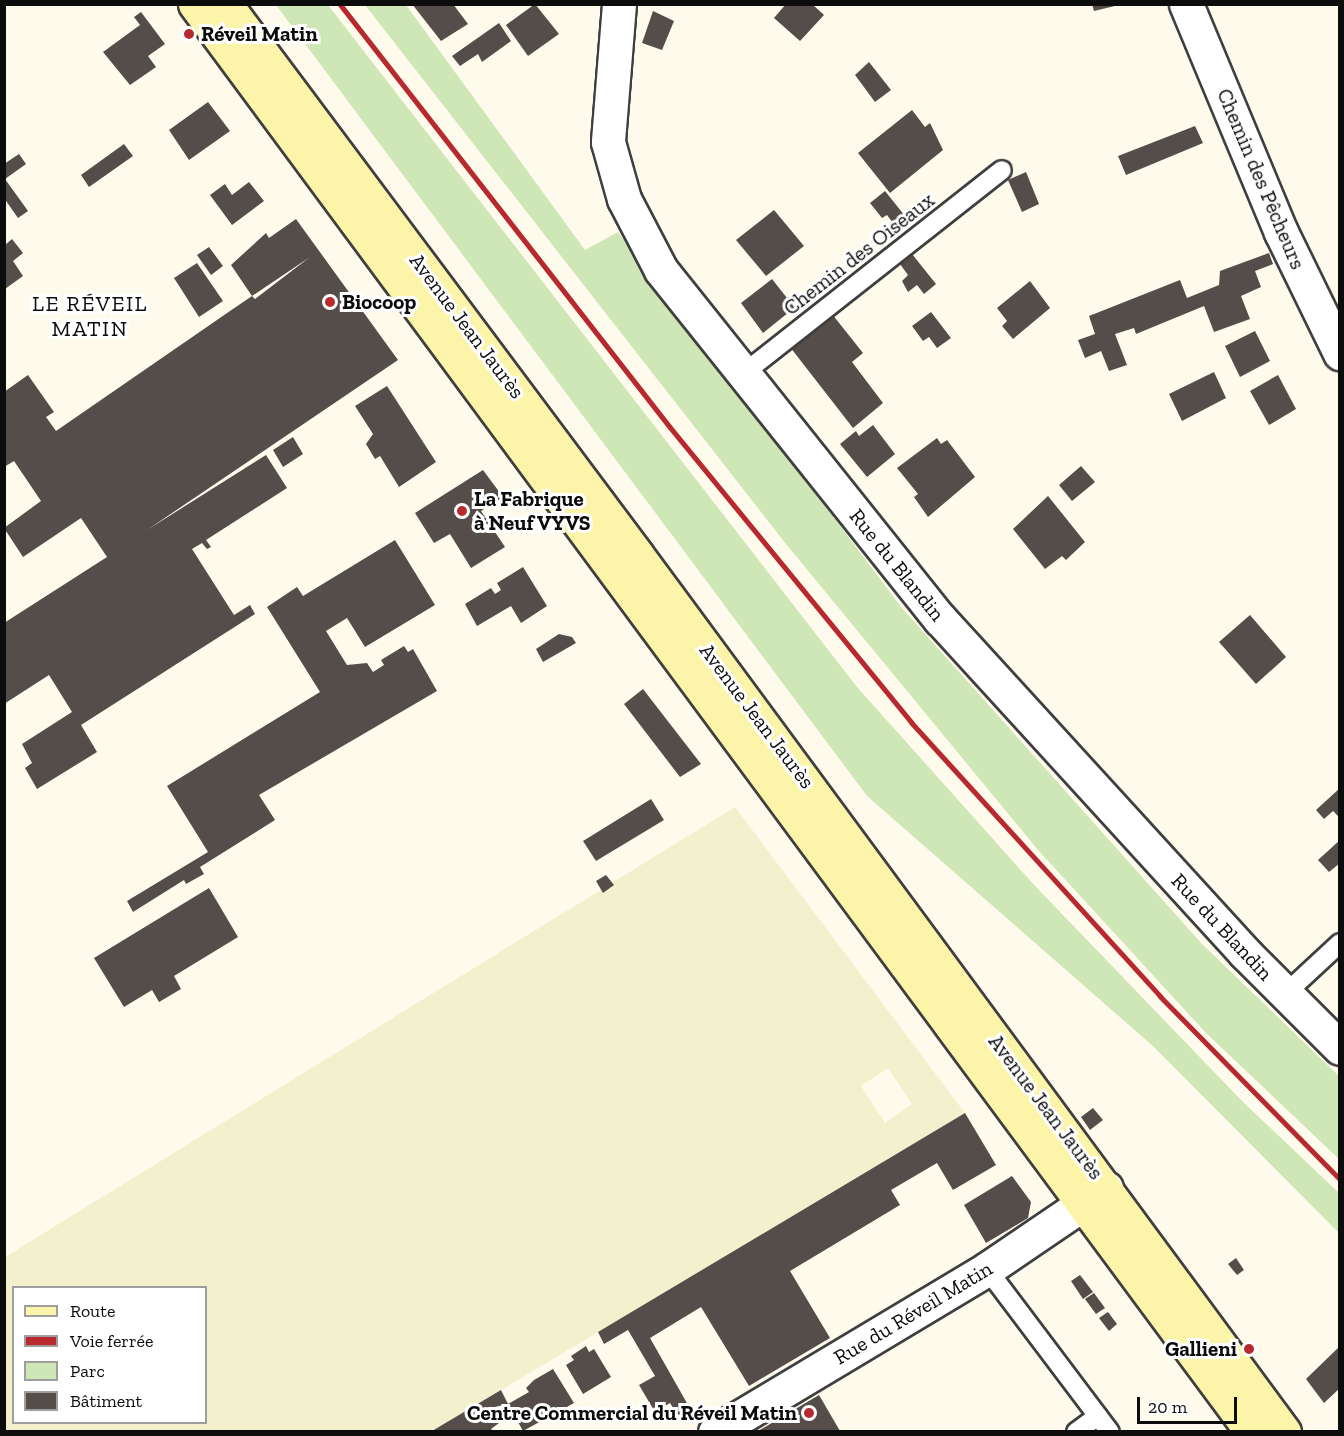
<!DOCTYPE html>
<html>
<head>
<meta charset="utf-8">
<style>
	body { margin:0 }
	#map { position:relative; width:1344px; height:1436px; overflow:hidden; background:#fefbec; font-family:"Zilla Slab",serif }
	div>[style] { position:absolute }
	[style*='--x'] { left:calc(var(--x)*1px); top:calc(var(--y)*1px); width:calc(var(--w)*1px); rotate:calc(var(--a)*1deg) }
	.farmland>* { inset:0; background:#f3f0cd }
	.green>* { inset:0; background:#cfe7b7 }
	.building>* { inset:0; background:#544d49 }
	.roads { filter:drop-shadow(2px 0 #3f3f3f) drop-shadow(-2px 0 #3f3f3f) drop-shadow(0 2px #3f3f3f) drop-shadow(0 -2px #3f3f3f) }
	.lane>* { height:18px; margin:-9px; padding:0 9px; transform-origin:9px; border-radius:9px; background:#fff }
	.street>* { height:33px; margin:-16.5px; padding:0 16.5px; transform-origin:16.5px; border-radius:16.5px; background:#fff }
	.secondary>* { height:33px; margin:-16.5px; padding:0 16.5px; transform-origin:16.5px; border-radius:16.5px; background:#fcf4a9 }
	.rail>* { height:4.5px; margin:-2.25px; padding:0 2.25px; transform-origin:2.25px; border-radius:2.25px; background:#b7292f }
	.dots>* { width:16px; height:16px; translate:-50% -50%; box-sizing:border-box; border:3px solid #fff; border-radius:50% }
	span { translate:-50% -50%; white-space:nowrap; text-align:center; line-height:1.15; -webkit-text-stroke:6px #fff; paint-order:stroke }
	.poi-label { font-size:21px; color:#0c0c0c; font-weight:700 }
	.left { translate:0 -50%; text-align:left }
	.right { translate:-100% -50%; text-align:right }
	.street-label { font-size:21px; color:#0c0c0c }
	.neighbourhood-label { font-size:22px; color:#0c0c0c; letter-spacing:1.5px }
	.frame { position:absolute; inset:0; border:6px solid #0c0c0c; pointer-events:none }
	.legend { position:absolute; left:12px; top:1286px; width:195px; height:138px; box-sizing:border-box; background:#fff; border:2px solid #9e9e9e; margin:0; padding:8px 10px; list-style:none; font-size:18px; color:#0c0c0c }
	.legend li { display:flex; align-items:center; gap:12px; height:30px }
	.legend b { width:30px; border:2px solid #9e9e9e }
	.scale { position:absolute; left:1137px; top:1397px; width:100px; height:27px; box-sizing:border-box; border:3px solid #0c0c0c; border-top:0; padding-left:8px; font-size:18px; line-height:21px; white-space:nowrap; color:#0c0c0c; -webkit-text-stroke:4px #fff; paint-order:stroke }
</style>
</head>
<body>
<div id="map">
	<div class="farmland">
		<div style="clip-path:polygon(evenodd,735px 807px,965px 1113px,432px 1431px,5px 1432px,5px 1257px,735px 807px,888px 1068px,912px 1104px,885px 1123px,861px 1086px,888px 1068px,735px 807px,14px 1288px,206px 1288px,206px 1422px,14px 1422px,14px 1288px)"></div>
	</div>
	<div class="green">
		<div style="clip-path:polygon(276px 5px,328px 5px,857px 687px,1036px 887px,1243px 1102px,1339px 1193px,1339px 1233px,1154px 1047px,867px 796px)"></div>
		<div style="clip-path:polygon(365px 5px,406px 5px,585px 250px,618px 232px,902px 608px,1202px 944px,1339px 1076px,1339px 1159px,1207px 1034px,1038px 850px,786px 544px)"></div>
	</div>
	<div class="building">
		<div style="clip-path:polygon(412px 4px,453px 4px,468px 24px,441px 41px)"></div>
		<div style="clip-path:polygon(535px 4px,559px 34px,528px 56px,506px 25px)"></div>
		<div style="clip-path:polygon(786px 4px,812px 4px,824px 15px,800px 41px,774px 18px)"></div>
		<div style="clip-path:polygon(1092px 4px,1119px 4px,1119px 5px,1094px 11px)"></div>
		<div style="clip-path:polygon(653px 11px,674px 21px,662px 50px,642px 43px)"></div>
		<div style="clip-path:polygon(141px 12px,165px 44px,148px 56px,156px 67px,130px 85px,103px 52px,140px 25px,134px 17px)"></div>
		<div style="clip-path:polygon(499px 23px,511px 41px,482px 62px,478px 54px,460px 66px,452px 56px)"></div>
		<div style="clip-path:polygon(869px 62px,891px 90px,875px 102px,855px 75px)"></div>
		<div style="clip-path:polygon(208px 102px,230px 131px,189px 160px,169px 130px)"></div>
		<div style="clip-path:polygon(912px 110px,925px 127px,930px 123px,943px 150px,890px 193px,858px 153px)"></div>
		<div style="clip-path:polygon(1195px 126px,1203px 143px,1126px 175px,1118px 156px)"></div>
		<div style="clip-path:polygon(124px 144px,133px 156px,89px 187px,81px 175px)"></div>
		<div style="clip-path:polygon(19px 154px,26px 164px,5px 179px,28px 211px,18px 218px,4px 198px,4px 164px)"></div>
		<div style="clip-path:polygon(1026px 172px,1039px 204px,1022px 212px,1008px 180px)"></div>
		<div style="clip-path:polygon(249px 182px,264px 201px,232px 225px,210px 195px,225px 184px,232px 195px)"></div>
		<div style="clip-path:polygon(885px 191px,909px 221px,898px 230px,887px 215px,882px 218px,870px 203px)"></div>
		<div style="clip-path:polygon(774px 210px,804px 246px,766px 276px,736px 240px)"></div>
		<div style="clip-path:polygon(296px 219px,398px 360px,147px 530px,266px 455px,287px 488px,206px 540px,211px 547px,207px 549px,202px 543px,192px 549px,234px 615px,250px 605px,255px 614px,81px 725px,97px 752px,37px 789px,25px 768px,32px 763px,22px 744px,72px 712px,49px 675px,4px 704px,4px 623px,107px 557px,81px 518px,23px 557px,4px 528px,41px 501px,14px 461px,4px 467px,4px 392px,28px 375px,54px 412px,46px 417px,56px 431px,230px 311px,252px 296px,255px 299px,310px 257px,252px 296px,231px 265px,266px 233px,269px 238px)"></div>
		<div style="clip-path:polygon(12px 239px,23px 253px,13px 261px,23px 276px,5px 289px,5px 245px)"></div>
		<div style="clip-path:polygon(209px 247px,223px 266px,211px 275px,197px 255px)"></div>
		<div style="clip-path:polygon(1269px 253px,1273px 264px,1255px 271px,1261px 287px,1241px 296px,1250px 319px,1214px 332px,1204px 306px,1136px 334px,1134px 328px,1115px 334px,1127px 365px,1109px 371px,1101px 351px,1085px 358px,1078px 340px,1095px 334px,1089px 316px,1180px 280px,1187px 298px,1219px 285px,1220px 271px)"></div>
		<div style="clip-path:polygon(912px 254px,936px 284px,924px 294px,917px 285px,908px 292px,902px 281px,908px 275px,900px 264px)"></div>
		<div style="clip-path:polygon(197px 263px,223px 301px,199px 317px,174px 278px)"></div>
		<div style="clip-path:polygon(772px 279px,787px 298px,792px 294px,799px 304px,763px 333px,741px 303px)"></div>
		<div style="clip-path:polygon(1030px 281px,1050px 308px,1013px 339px,1002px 326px,1007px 321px,997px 308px)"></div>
		<div style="clip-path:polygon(931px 312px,951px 338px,937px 348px,929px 337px,923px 341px,912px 326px)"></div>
		<div style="clip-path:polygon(832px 314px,863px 353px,852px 362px,883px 403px,853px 428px,790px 347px)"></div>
		<div style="clip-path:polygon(1255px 331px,1270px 361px,1240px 377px,1225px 346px)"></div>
		<div style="clip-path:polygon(1214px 372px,1226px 398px,1182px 421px,1169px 394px)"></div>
		<div style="clip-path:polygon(1278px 375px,1296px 409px,1269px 425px,1250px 391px)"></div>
		<div style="clip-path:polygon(387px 386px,436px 462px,399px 487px,380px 456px,375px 459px,366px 444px,373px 434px,355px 406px)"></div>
		<div style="clip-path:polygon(873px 425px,895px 454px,867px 477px,840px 444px,856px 431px,859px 436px)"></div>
		<div style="clip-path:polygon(293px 437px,303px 454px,283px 467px,273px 450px)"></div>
		<div style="clip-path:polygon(937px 438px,941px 444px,947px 440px,975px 477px,928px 517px,914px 497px,918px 494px,897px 468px)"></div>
		<div style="clip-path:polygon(1081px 466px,1095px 482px,1072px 501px,1059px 485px)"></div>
		<div style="clip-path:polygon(483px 470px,503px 497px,481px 511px,505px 547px,471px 568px,450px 534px,434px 543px,415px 513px)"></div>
		<div style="clip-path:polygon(1048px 496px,1085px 542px,1066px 560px,1062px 556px,1045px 569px,1013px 529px)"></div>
		<div style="clip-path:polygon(395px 540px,435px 605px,365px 647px,347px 618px,326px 631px,347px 665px,367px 663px,373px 672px,384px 665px,381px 660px,404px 646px,408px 652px,413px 649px,437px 691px,259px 795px,275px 820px,200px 867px,204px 874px,186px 884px,184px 880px,133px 912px,127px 901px,208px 852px,167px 786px,320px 692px,267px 607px,297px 587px,303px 596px)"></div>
		<div style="clip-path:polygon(523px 567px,547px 606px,521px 623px,511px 606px,477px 626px,465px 604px,491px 588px,495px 594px,501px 590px,497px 583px)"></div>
		<div style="clip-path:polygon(1250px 615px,1286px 657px,1256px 684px,1219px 642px)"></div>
		<div style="clip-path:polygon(559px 634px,572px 637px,576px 643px,543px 662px,536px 649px)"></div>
		<div style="clip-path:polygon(643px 689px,701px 764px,680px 777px,624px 704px)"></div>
		<div style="clip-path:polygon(1340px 788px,1340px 818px,1333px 811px,1324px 819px,1316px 810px)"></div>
		<div style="clip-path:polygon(651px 799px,664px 820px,596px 861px,583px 841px)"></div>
		<div style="clip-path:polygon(1340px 840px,1340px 863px,1329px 872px,1318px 860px)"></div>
		<div style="clip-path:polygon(606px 875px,614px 885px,603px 893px,596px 881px)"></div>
		<div style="clip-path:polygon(209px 888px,238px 937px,174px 976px,181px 989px,159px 1002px,152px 990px,124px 1007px,94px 958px)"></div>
		<div style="clip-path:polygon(1093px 1108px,1103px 1120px,1090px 1130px,1081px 1117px)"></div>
		<div style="clip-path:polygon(965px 1113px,996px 1165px,953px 1190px,937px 1163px,891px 1190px,900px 1205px,790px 1271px,830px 1338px,749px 1386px,701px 1307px,650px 1338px,692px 1412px,680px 1419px,670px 1403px,655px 1412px,639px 1385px,655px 1376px,628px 1330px,604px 1344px,598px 1332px)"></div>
		<div style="clip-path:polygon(1012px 1176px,1031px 1202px,1028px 1218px,986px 1243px,964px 1205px)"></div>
		<div style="clip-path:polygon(1236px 1258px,1244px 1270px,1237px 1275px,1228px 1264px)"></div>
		<div style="clip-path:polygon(1080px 1275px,1093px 1292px,1083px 1299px,1071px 1281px)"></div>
		<div style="clip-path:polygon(1094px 1293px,1105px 1308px,1096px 1314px,1085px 1299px)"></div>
		<div style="clip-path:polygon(1108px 1312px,1117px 1324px,1109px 1331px,1099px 1318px)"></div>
		<div style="clip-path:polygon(586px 1346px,589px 1352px,594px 1349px,611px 1377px,583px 1394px,566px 1365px,574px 1360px,571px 1356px)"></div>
		<div style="clip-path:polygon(1340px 1346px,1340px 1388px,1324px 1403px,1306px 1379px)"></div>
		<div style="clip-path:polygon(553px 1369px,574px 1403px,523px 1431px,508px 1404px,529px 1392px,526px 1388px,534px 1380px)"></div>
		<div style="clip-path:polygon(501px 1390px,508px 1404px,490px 1408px,499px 1423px,491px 1429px,493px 1431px,432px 1431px)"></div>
		<div style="clip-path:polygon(819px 1395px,840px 1431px,758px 1431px)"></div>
	</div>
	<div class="roads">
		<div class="lane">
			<div style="--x:744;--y:373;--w:328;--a:-38.2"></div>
			<div style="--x:1285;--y:994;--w:75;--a:-42.8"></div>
			<div style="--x:987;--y:1269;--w:204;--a:53"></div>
			<div style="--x:1076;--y:1432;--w:27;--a:-36"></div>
		</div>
		<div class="street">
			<div style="--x:619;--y:4;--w:138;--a:94.6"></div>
			<div style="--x:608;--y:142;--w:59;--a:74.3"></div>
			<div style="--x:624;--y:199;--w:80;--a:62.5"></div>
			<div style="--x:661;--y:270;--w:447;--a:51.4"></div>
			<div style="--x:940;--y:619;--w:452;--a:47.6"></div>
			<div style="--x:1245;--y:953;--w:134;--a:45"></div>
			<div style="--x:1186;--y:4;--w:247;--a:67.4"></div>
			<div style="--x:1281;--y:232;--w:135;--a:64"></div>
			<div style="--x:715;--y:1432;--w:317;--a:-30.9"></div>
			<div style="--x:987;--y:1269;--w:144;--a:-34.2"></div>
		</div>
		<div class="secondary">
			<div style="--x:195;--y:4;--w:1777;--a:53.49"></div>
			<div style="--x:225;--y:4;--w:688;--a:53.21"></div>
			<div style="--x:637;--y:555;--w:1090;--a:53.58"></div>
		</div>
	</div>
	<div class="rail">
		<div style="--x:340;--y:4;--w:536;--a:52.04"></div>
		<div style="--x:670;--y:427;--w:382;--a:50.7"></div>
		<div style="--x:912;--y:723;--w:369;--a:47.7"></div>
		<div style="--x:1160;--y:996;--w:257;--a:45.5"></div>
	</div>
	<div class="dots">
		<div style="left:189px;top:34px;background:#b7292f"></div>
		<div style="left:330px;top:302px;background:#b7292f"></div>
		<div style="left:462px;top:511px;background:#b7292f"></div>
		<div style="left:1249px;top:1349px;background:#b7292f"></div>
		<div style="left:809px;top:1413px;background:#b7292f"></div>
	</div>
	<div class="poi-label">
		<span class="left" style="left:201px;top:34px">Réveil Matin</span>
		<span class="left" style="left:342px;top:302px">Biocoop</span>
		<span class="left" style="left:474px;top:511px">La Fabrique<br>à Neuf VYVS</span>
		<span class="right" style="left:1237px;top:1349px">Gallieni</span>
		<span class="right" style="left:797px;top:1413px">Centre Commercial du Réveil Matin</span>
	</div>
	<div class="street-label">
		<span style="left:1261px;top:179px;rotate:67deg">Chemin des Pêcheurs</span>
		<span style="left:859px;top:254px;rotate:-38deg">Chemin des Oiseaux</span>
		<span style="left:467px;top:326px;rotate:53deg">Avenue Jean Jaurès</span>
		<span style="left:897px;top:565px;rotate:51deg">Rue du Blandin</span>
		<span style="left:757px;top:716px;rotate:53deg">Avenue Jean Jaurès</span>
		<span style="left:1222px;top:927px;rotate:47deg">Rue du Blandin</span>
		<span style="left:1046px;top:1107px;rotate:53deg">Avenue Jean Jaurès</span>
		<span style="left:913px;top:1313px;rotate:-31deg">Rue du Réveil Matin</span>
	</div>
	<div class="neighbourhood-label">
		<span style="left:90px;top:316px">LE RÉVEIL<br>MATIN</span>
	</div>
	<div class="frame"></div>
	<ul class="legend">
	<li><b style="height:8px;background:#fcf4a9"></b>Route</li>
	<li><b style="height:8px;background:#b7292f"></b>Voie ferrée</li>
	<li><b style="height:16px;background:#cfe7b7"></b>Parc</li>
	<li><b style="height:16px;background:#544d49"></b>Bâtiment</li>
	</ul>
	<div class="scale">20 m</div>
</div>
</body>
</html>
